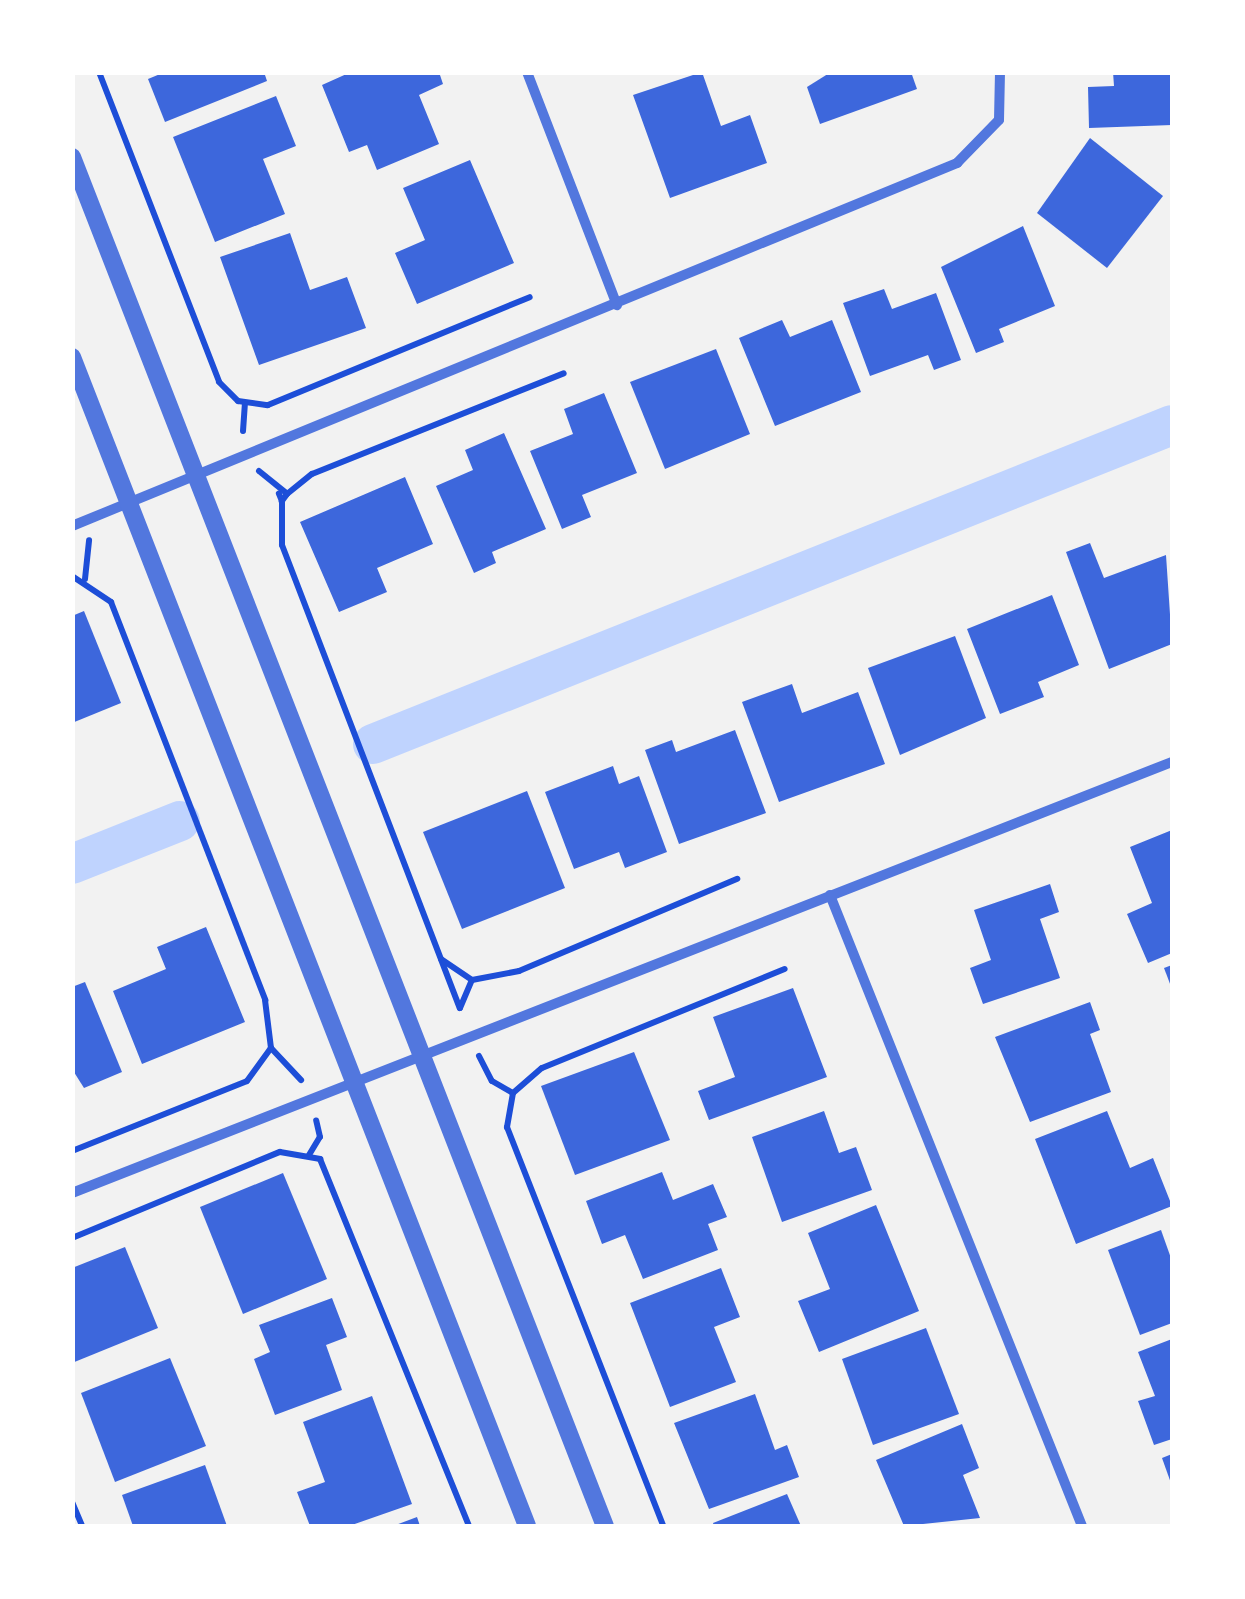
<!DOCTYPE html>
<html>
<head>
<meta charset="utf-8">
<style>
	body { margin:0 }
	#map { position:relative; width:1245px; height:1599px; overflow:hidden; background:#f2f2f2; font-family:Signika,sans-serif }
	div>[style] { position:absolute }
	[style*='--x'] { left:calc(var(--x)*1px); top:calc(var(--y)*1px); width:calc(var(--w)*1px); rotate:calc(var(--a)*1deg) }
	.canal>* { height:40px; margin:-20px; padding:0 20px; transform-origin:20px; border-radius:20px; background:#bfd3fe }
	.building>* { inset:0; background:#3d67dc }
	.path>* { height:6px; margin:-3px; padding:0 3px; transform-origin:3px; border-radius:3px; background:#1d4ed8 }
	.minor>* { height:10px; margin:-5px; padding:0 5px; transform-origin:5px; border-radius:5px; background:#5277de }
	.tertiary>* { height:18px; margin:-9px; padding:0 9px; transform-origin:9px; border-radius:9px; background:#5277de }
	span { translate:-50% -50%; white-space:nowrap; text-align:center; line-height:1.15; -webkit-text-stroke:10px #fff; paint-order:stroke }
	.frame { position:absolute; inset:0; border:75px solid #fff; pointer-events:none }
</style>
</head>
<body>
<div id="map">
	<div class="canal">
		<div style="--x:373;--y:744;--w:860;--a:-21.76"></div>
		<div style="--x:72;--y:864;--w:116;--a:-21.7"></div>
	</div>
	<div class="building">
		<div style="clip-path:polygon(165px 72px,264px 72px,267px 81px,165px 122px,148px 79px)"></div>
		<div style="clip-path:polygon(351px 72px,439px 72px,443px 84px,419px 95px,439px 144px,377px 170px,367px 145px,349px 152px,322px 85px)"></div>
		<div style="clip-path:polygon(702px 72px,721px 126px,750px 115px,767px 163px,670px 198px,633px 95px)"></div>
		<div style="clip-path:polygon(831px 72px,911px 72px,917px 89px,820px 124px,807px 87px)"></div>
		<div style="clip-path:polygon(1113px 72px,1172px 72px,1172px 125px,1089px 128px,1088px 87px,1114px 86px)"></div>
		<div style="clip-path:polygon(276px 96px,296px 146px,263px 159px,285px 214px,215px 242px,173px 137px)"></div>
		<div style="clip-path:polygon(1090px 138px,1163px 196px,1107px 268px,1037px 213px)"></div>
		<div style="clip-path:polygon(470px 160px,514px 263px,417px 304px,395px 253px,425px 240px,403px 188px)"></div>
		<div style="clip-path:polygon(1023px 226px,1055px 306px,999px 329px,1004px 342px,976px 353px,941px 267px)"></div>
		<div style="clip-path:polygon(290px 233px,310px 290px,347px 277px,366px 328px,259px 365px,220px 257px)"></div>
		<div style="clip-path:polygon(884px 289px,892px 309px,936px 293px,961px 360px,934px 370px,928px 355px,870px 376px,843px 303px)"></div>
		<div style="clip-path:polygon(782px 320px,790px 337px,832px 320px,861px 392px,775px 426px,739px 338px)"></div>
		<div style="clip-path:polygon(716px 349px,750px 434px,665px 469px,630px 382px)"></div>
		<div style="clip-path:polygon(604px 393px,637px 473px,582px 495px,591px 517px,562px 529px,530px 451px,573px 434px,564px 409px)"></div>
		<div style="clip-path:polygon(504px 433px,546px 529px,492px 552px,496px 563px,474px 573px,436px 486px,473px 470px,465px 450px)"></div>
		<div style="clip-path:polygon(405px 477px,433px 544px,377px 568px,387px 592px,339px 612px,300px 522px)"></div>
		<div style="clip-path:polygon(1090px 543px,1104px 578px,1166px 555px,1172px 644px,1109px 669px,1066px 552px)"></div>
		<div style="clip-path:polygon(1052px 595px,1079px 665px,1038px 682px,1044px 697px,1000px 714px,967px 629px)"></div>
		<div style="clip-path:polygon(84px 611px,121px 703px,72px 723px,72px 616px)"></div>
		<div style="clip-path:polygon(955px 636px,986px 718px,900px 755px,868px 668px)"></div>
		<div style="clip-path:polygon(792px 684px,802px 713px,858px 692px,885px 764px,779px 802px,742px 702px)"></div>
		<div style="clip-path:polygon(735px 730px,766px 813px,679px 844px,645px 750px,672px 740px,676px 752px)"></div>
		<div style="clip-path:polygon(613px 766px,619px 784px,639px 776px,667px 852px,625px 868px,619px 852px,574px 869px,545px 792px)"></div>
		<div style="clip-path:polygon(527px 791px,565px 888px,462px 929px,423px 832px)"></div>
		<div style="clip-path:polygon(1172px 830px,1172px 953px,1148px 963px,1127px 914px,1152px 903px,1130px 847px)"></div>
		<div style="clip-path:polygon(1050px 884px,1059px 912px,1040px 919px,1060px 978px,983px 1004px,970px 968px,991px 960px,974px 910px)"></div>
		<div style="clip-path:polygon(206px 927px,245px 1022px,142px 1064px,113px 991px,166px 969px,157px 947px)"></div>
		<div style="clip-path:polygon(1172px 965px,1172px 989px,1164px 968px)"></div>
		<div style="clip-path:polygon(85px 982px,122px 1072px,84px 1088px,72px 1069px,72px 987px)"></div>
		<div style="clip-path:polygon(793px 988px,827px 1077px,709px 1120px,698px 1091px,735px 1077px,713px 1017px)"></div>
		<div style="clip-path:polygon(1090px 1002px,1100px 1030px,1090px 1034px,1111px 1092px,1030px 1122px,995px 1037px)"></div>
		<div style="clip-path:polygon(634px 1052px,670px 1140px,575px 1175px,541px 1086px)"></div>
		<div style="clip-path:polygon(824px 1111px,839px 1153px,856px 1147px,872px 1190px,782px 1222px,752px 1137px)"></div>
		<div style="clip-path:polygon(1107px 1111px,1130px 1168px,1153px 1158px,1172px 1206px,1076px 1244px,1035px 1139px)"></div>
		<div style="clip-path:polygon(662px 1172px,673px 1200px,713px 1184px,727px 1217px,708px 1224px,718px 1250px,643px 1279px,625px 1235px,602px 1244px,586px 1201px)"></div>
		<div style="clip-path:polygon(283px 1173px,327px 1279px,243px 1314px,200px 1207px)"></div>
		<div style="clip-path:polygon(876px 1205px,919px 1311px,819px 1352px,798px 1301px,830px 1289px,808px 1233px)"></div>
		<div style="clip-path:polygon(1161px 1230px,1172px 1261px,1172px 1323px,1140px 1335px,1108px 1250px)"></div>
		<div style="clip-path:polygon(125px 1247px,158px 1328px,72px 1363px,72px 1268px)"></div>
		<div style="clip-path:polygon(721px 1268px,740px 1317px,714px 1327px,736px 1382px,670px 1407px,630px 1303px)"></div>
		<div style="clip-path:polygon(332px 1298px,347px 1337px,326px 1345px,342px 1390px,275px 1415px,254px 1359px,270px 1352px,259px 1325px)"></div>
		<div style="clip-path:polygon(926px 1328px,959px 1414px,873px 1445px,842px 1359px)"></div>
		<div style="clip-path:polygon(1172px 1339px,1172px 1439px,1154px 1445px,1138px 1401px,1155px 1396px,1138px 1352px)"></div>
		<div style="clip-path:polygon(170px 1358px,206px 1446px,115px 1482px,81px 1393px)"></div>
		<div style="clip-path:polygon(755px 1394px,775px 1450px,787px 1445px,799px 1477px,709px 1509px,674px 1423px)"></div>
		<div style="clip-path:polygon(372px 1396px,412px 1504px,349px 1526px,310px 1526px,297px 1492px,325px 1482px,303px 1422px)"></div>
		<div style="clip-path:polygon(962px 1424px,979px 1468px,963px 1475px,980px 1518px,904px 1526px,876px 1460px)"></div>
		<div style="clip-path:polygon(1172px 1454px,1172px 1486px,1162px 1458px)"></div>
		<div style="clip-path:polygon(205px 1465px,227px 1526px,133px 1526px,122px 1495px)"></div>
		<div style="clip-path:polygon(787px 1494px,801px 1526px,714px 1526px,713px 1523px)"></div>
		<div style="clip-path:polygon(417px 1517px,420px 1526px,393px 1526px)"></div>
	</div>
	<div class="path">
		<div style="--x:99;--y:72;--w:332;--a:68.8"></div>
		<div style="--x:219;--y:382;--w:27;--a:45"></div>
		<div style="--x:238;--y:401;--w:30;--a:8"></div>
		<div style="--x:268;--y:405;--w:283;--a:-22.4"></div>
		<div style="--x:243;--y:431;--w:28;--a:-86"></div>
		<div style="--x:259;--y:471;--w:36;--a:39"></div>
		<div style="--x:287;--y:494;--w:9;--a:126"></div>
		<div style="--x:282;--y:501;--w:8;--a:-113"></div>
		<div style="--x:287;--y:494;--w:32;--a:-39"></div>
		<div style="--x:312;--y:474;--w:271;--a:-21.8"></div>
		<div style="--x:282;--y:501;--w:44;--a:90"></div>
		<div style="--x:282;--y:545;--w:496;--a:69"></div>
		<div style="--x:460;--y:1008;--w:30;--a:-67"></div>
		<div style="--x:472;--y:980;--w:37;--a:-146"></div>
		<div style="--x:72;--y:576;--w:47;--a:33.7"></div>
		<div style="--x:111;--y:602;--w:427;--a:68.8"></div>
		<div style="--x:265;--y:1000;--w:48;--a:82.9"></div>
		<div style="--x:85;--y:579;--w:39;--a:-84"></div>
		<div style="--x:472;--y:980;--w:48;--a:-10.8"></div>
		<div style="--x:519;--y:971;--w:237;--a:-22.9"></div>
		<div style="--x:479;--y:1056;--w:28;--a:63"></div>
		<div style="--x:492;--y:1081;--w:24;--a:30"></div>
		<div style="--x:513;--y:1093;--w:38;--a:-41"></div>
		<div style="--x:542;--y:1068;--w:262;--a:-22.2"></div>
		<div style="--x:513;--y:1093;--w:35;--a:100"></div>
		<div style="--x:507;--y:1127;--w:428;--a:68.6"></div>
		<div style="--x:72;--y:1151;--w:188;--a:-21.8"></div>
		<div style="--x:247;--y:1081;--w:41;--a:-54"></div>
		<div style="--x:271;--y:1048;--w:44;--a:46.8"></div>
		<div style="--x:309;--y:1155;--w:21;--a:-59"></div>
		<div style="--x:320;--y:1137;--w:17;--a:-103"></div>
		<div style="--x:72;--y:1238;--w:225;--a:-22.5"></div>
		<div style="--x:280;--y:1152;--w:41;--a:9.9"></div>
		<div style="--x:320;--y:1159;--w:396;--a:67.9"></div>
		<div style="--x:72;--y:1502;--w:26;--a:67"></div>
	</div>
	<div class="minor">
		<div style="--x:527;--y:72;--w:250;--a:68.9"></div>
		<div style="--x:72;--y:526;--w:957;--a:-22.3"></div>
		<div style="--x:957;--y:163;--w:60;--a:-45.7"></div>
		<div style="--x:999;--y:120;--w:48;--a:-88.8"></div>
		<div style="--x:830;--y:895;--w:679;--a:68.23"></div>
		<div style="--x:72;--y:1193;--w:1181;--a:-21.4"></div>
	</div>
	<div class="tertiary">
		<div style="--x:72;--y:157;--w:1469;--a:68.73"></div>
		<div style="--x:72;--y:357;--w:1254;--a:68.73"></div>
	</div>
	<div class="frame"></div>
</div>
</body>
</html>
